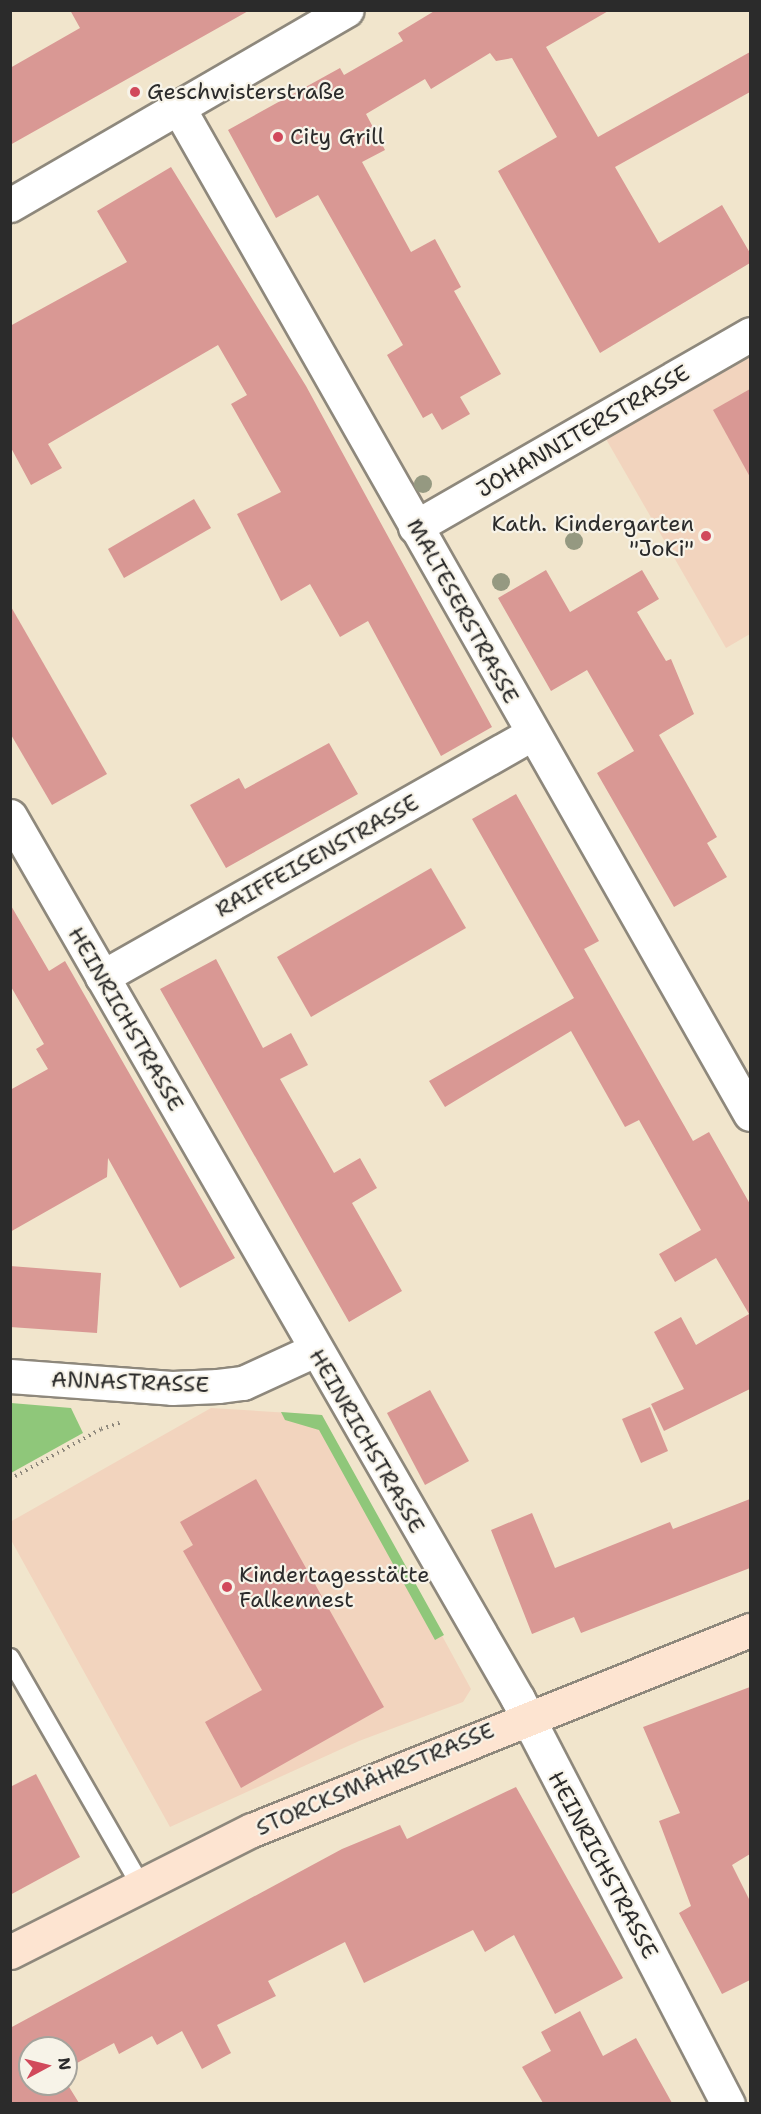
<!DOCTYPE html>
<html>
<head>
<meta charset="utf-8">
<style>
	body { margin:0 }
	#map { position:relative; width:761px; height:2114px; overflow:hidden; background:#f1e5cc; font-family:"Shantell Sans",sans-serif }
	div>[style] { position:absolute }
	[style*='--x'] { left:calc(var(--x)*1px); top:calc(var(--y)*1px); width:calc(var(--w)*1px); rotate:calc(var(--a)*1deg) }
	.built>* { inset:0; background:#f2d4be }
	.green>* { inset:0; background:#8fc77a }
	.building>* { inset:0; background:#d99894 }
	.path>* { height:4px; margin-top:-2px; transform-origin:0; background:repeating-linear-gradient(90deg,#8e887c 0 1.5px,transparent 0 6px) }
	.roads { filter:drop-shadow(2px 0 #8e887c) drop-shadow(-2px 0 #8e887c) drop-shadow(0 2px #8e887c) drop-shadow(0 -2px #8e887c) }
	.service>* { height:18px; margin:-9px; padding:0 9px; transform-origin:9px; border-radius:9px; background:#fff }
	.minor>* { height:33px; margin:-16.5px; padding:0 16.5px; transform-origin:16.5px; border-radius:16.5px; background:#fff }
	.tertiary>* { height:33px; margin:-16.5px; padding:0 16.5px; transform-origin:16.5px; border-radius:16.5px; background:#fff }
	.secondary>* { height:33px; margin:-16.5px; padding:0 16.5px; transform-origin:16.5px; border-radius:16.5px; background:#fde4d1 }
	.trees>* { width:18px; height:18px; margin:-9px; border-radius:50%; background:#959981 }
	.dots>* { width:16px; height:16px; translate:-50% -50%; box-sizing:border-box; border:3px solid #f7f3e8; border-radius:50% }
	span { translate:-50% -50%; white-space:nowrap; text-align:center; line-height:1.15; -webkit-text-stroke:4.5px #f7f3e8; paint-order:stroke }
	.poi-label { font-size:22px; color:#2b2b2b }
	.left { translate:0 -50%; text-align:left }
	.right { translate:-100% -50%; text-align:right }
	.street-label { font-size:22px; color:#2b2b2b }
	.frame { position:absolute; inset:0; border:12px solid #2b2b2b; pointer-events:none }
	.north { position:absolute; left:18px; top:2036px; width:60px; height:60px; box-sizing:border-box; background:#f7f3e8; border:2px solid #a5a39c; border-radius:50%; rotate:83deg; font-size:16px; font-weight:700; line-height:24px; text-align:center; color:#2b2b2b }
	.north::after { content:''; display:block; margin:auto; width:21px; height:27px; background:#d1495b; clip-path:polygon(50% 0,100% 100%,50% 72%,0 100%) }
</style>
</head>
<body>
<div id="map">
	<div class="built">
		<div style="clip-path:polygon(750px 357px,750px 634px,726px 648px,606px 439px)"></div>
		<div style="clip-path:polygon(211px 1408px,322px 1415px,471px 1689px,463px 1702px,359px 1741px,170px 1827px,11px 1540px,10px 1522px)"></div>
	</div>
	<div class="green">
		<div style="clip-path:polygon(11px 1403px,71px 1408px,83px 1433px,11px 1473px)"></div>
		<div style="clip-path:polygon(281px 1412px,322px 1415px,444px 1635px,435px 1640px,319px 1430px,285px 1420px)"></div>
	</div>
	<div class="building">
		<div style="clip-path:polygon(70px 10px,250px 10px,10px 145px,10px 68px,80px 28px)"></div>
		<div style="clip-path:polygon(436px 10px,610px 10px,546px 47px,598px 137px,750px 52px,750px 92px,615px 167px,659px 243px,722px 205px,750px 253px,750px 263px,600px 353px,498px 171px,557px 137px,512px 58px,496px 61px,490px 53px,431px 89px,425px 79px,366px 114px,385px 150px,362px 162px,411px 252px,435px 239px,461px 287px,454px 291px,501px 374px,460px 397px,470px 414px,442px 430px,432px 413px,423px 418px,387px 355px,403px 345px,318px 195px,276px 218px,228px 130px,340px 68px,344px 75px,403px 41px,398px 33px)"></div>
		<div style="clip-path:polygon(171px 167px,306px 386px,492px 727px,441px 756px,368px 621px,340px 637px,310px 584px,281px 601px,237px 514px,281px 492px,231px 404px,247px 395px,218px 345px,48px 444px,62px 468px,31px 485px,10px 446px,10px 326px,127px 262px,97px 211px)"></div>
		<div style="clip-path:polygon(750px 389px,750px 477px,713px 410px)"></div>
		<div style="clip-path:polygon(194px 499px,211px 528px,124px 578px,108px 549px)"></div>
		<div style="clip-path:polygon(546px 570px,570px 612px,642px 570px,659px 599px,637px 612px,666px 661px,671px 659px,694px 714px,659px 735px,717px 837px,707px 843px,727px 877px,674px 907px,597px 773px,634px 751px,587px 670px,551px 691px,498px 598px)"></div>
		<div style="clip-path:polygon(10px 605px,107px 774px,52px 805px,10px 733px)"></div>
		<div style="clip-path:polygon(329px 743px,358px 794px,226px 868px,190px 805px,239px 778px,245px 789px)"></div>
		<div style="clip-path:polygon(516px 794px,599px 941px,584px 949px,693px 1141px,709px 1132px,750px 1204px,750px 1389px,664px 1431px,651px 1404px,684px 1389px,654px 1332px,681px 1317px,696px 1345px,749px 1314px,716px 1258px,675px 1282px,659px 1254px,701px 1230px,639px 1120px,625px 1127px,571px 1031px,445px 1107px,429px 1081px,574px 998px,472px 819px)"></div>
		<div style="clip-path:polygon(431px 868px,466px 928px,311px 1017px,277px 957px)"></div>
		<div style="clip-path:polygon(10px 904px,49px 971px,65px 961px,235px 1258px,180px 1288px,108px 1158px,107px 1177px,10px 1232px,10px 1090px,48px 1069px,36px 1049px,44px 1044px,10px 985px)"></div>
		<div style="clip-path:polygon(216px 959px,263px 1048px,291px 1033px,308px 1065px,280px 1079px,334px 1173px,360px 1158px,377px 1188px,352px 1203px,402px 1291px,349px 1322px,160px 989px)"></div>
		<div style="clip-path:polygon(10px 1266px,101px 1273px,97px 1333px,10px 1327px)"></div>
		<div style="clip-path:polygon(430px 1390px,469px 1461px,425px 1485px,387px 1413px)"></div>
		<div style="clip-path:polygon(650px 1407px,668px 1451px,641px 1463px,622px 1419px)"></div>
		<div style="clip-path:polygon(256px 1479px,384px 1707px,241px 1788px,205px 1722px,262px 1690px,183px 1551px,193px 1545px,180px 1522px)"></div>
		<div style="clip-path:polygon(750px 1499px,750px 1568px,581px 1633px,574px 1617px,532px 1634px,491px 1530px,532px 1513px,555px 1568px,670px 1522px,673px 1529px)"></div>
		<div style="clip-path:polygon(750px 1687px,750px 1854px,732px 1865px,750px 1901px,750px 1980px,722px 1994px,679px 1913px,691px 1906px,659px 1821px,680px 1813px,643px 1727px)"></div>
		<div style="clip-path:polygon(36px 1774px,80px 1857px,10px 1895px,10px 1787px)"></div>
		<div style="clip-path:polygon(516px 1787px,623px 1978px,555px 2014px,514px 1935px,485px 1952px,473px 1930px,364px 1983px,345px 1942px,268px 1981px,276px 1996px,217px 2025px,231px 2053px,202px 2069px,182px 2031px,157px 2045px,152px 2036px,119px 2054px,114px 2043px,66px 2069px,66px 2048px,30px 2048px,30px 2084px,66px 2082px,79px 2103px,10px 2103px,10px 2028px,342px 1849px,400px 1825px,407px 1839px)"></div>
		<div style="clip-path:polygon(580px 2011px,603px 2056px,636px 2038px,672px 2103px,543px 2103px,522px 2067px,551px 2051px,541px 2032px)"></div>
	</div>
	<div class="path">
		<div style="--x:10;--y:1479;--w:104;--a:-28.8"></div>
		<div style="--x:101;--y:1429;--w:23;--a:-18"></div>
	</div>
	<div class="roads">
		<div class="service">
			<div style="--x:10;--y:1658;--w:258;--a:60.1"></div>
		</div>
		<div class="minor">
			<div style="--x:178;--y:107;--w:1158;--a:60.4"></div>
			<div style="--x:415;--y:527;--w:387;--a:-29.9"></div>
			<div style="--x:10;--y:816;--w:1019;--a:60.09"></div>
			<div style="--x:518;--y:1699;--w:456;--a:62.6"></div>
			<div style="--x:102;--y:977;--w:494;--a:-29.5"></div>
			<div style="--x:10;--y:1376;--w:162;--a:4.2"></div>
			<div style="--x:172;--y:1388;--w:46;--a:-2.5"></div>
			<div style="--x:218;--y:1386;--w:25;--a:-7"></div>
			<div style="--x:243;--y:1383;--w:79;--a:-24.6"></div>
		</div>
		<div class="tertiary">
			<div style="--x:10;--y:205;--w:389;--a:-30.1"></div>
		</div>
		<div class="secondary">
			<div style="--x:10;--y:1952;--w:271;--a:-26.8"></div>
			<div style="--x:252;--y:1830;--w:537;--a:-21.88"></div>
		</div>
	</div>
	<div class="trees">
		<div style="left:423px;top:484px"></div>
		<div style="left:574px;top:541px"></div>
		<div style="left:501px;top:582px"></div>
	</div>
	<div class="dots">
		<div style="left:135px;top:92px;background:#d1495b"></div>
		<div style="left:278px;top:137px;background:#d1495b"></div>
		<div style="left:706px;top:536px;background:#d1495b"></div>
		<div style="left:227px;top:1587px;background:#d1495b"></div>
	</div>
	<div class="poi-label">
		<span class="left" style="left:147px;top:92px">Geschwisterstraße</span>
		<span class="left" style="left:290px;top:137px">City Grill</span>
		<span class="right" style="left:694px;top:536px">Kath. Kindergarten<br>"JoKi"</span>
		<span class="left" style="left:239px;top:1587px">Kindertagesstätte<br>Falkennest</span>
	</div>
	<div class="street-label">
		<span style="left:583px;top:431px;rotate:-30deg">JOHANNITERSTRASSE</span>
		<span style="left:463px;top:611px;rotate:61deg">MALTESERSTRASSE</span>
		<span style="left:317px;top:856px;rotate:-29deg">RAIFFEISENSTRASSE</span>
		<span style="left:126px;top:1019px;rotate:60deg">HEINRICHSTRASSE</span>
		<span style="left:130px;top:1382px;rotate:2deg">ANNASTRASSE</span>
		<span style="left:367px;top:1441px;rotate:60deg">HEINRICHSTRASSE</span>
		<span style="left:375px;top:1779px;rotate:-23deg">STORCKSMÄHRSTRASSE</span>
		<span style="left:603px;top:1865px;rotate:62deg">HEINRICHSTRASSE</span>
	</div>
	<div class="frame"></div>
	<div class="north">N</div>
</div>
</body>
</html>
